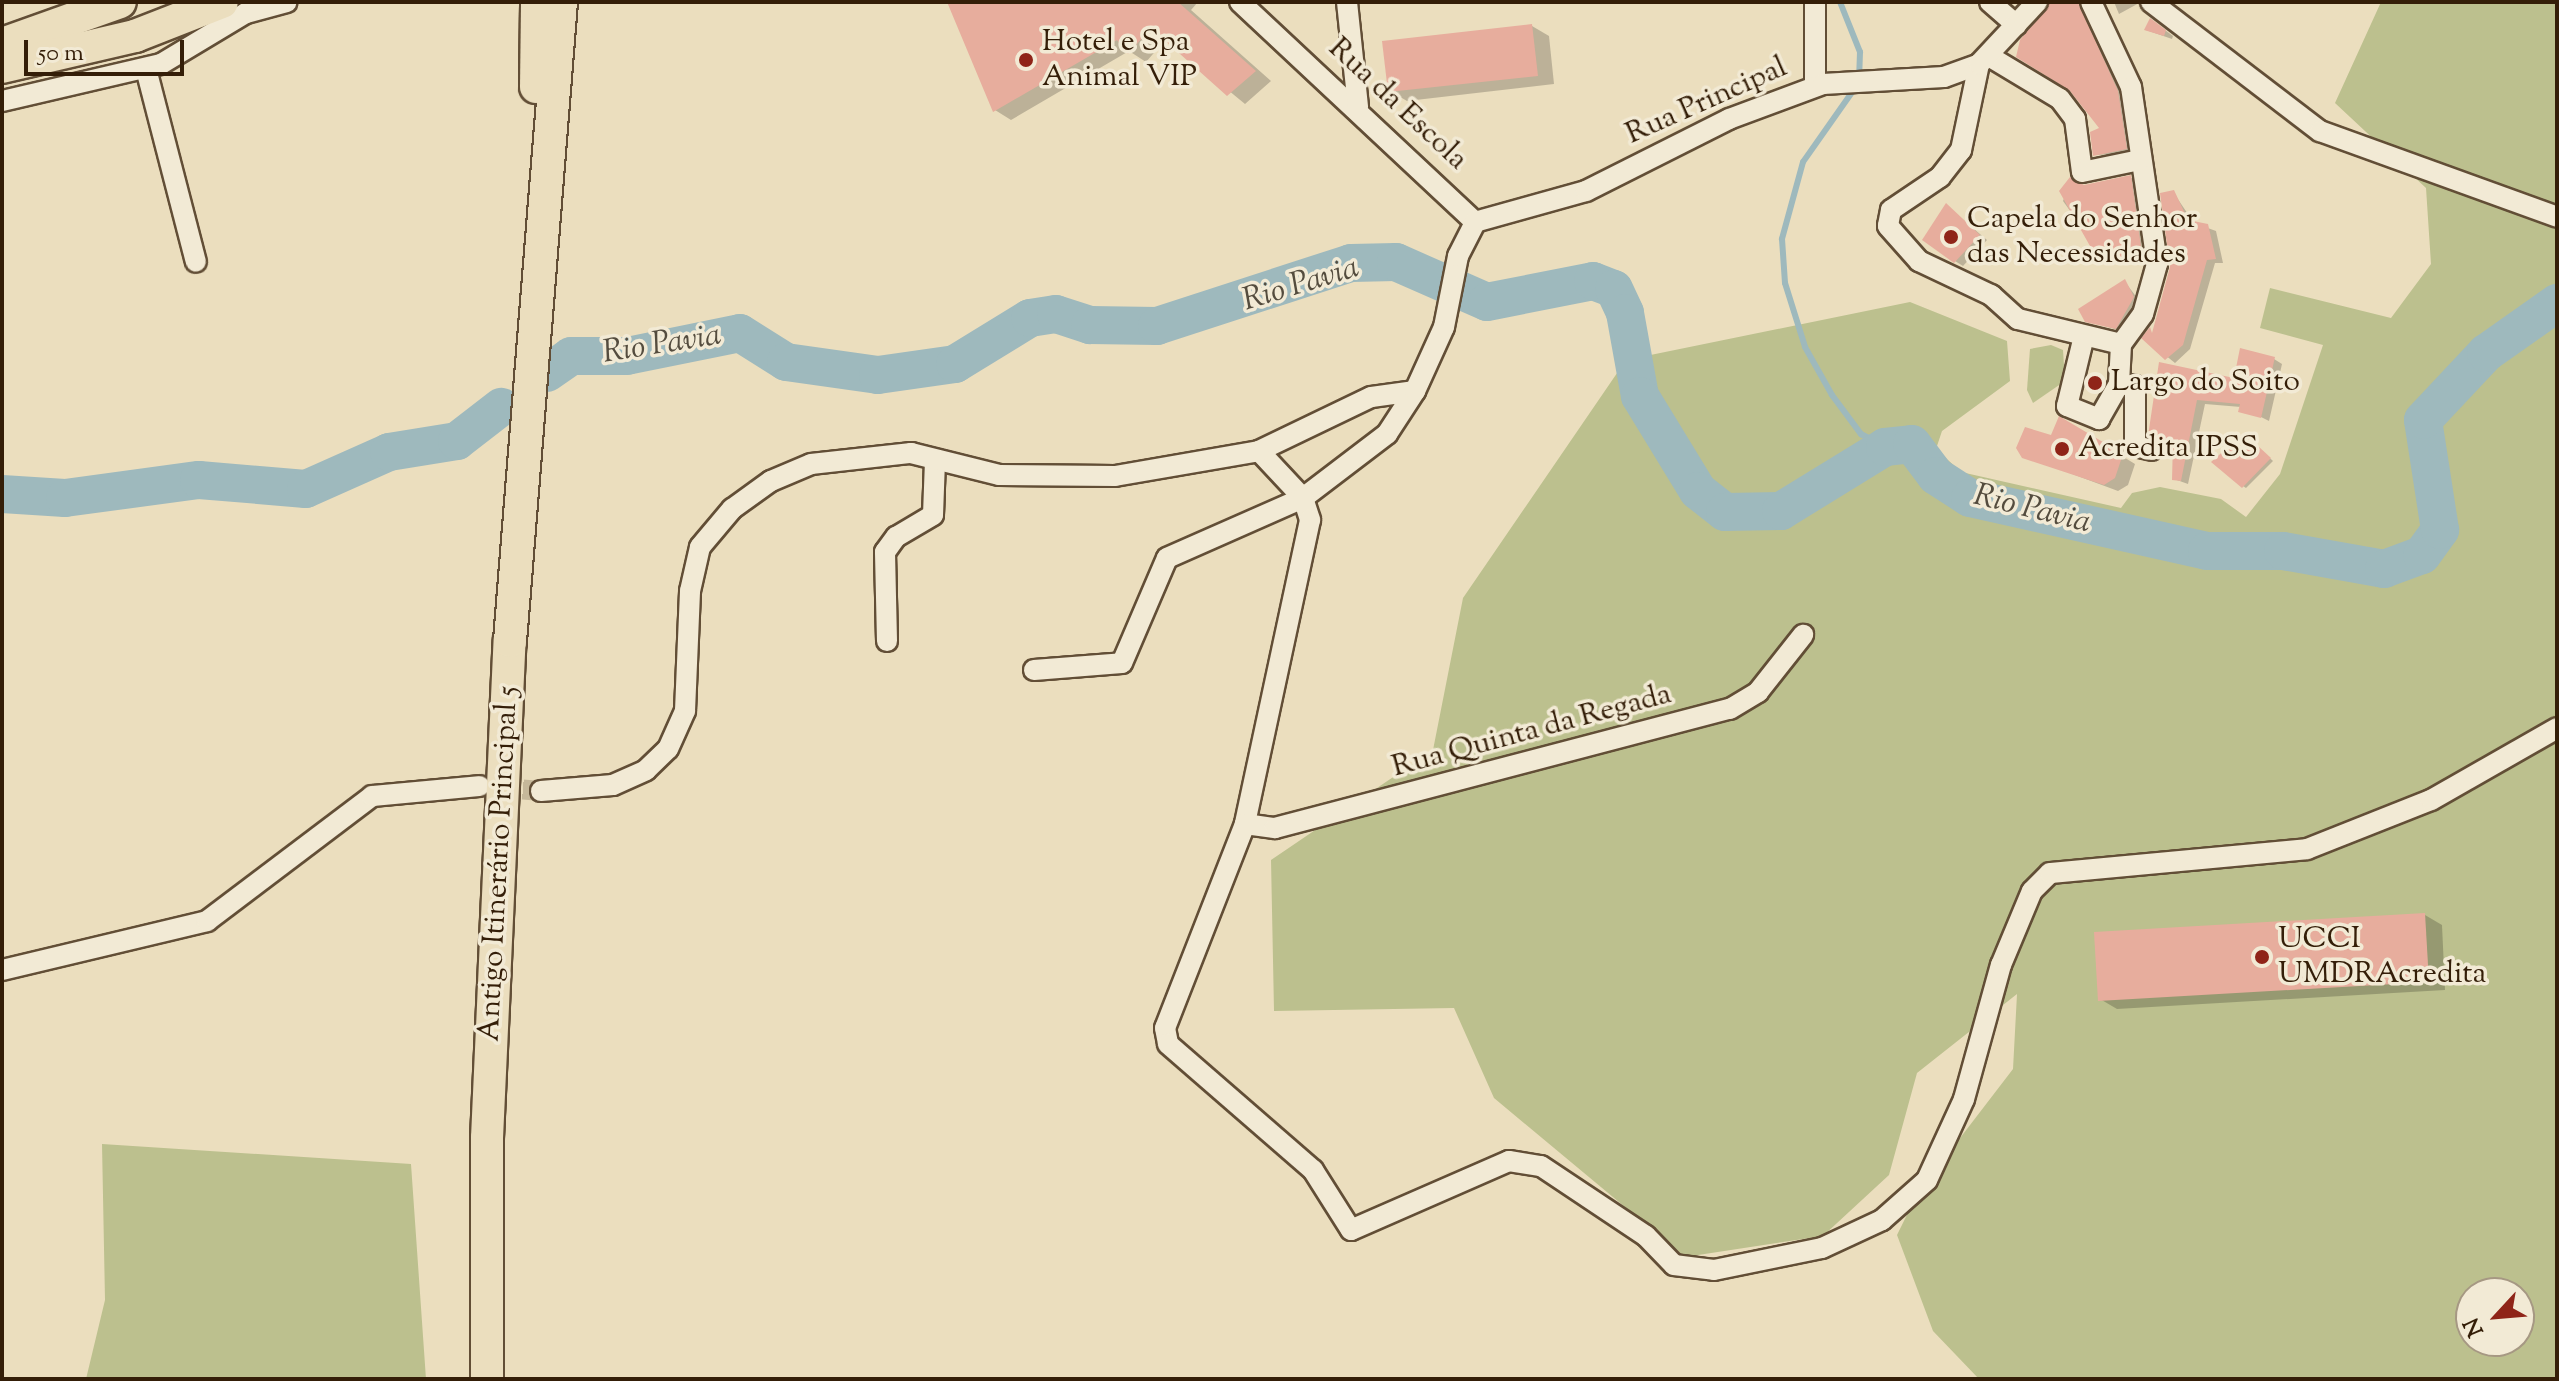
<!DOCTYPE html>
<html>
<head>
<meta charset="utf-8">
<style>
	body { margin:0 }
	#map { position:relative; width:2559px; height:1381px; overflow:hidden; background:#ebdebe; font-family:"Sorts Mill Goudy",serif }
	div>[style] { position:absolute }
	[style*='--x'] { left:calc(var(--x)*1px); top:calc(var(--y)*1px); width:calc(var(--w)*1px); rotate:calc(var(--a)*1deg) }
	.green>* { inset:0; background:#bcc08e }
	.shadow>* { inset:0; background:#0003 }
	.stream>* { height:6px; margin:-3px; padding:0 3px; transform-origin:3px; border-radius:3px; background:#9eb9bd }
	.river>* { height:38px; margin:-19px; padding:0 19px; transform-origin:19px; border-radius:19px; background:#9eb9bd }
	.building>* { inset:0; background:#e7ad9d }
	.minor-tunnel>* { height:20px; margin-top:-10px; transform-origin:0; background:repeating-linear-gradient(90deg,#c6b89a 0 20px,transparent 0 30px) }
	.roads { filter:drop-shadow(2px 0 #624e36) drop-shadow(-2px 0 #624e36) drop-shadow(0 2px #624e36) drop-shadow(0 -2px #624e36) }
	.minor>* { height:20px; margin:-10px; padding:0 10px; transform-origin:10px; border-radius:10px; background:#f2ead5 }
	.primary>* { height:32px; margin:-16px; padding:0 16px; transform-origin:16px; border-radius:16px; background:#ebdebe }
	.trunk>* { height:32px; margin:-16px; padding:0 16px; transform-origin:16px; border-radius:16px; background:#ebdebe }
	.dots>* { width:22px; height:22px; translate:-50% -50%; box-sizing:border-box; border:4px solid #f2ead5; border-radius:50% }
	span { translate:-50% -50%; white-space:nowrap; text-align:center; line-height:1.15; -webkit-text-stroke:7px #f2ead5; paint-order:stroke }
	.poi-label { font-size:30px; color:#341e08 }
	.left { translate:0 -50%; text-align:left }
	.street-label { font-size:30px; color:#341e08 }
	.water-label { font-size:32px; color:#544c3e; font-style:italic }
	.frame { position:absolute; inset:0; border:4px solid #341e08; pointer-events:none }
	.north { position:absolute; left:2455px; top:1277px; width:80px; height:80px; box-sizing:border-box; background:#f2ead5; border:2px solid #a69883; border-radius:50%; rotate:244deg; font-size:22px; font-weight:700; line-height:32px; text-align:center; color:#341e08 }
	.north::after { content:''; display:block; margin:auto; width:28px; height:36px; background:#8f2418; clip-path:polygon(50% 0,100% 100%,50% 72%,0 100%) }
	.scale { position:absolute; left:24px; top:40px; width:160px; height:36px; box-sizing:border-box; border:4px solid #341e08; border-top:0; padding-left:10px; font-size:24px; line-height:28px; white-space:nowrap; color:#341e08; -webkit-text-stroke:6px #f2ead5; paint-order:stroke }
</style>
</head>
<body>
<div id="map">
	<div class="green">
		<div style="clip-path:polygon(evenodd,2381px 2px,2557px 2px,2557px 1379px,1979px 1379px,1933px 1331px,1897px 1235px,1936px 1156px,1957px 1142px,2013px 1069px,2017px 994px,1917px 1073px,1889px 1175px,1823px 1236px,1685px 1257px,1494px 1098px,1454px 1008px,1274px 1011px,1271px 860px,1433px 750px,1463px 598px,1626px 360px,1910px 302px,2007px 341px,2010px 381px,1942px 431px,1936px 449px,1961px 472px,2121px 508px,2132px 493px,2160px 487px,2221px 499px,2246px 517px,2280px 474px,2323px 345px,2260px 328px,2270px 288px,2391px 318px,2431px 264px,2426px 188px,2335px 103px,2381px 2px,2471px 1293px,2519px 1293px,2519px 1341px,2471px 1341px,2471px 1293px)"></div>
		<div style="clip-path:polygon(2051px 345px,2063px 350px,2065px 381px,2033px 403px,2027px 390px,2030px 349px)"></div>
		<div style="clip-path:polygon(102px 1144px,411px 1164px,426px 1379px,86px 1379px,105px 1300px)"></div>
	</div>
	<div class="shadow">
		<div style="clip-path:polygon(950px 2px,1198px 2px,1191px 10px,1271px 81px,1245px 104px,1166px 39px,1146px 62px,1129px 51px,1011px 120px,995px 110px)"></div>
		<div style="clip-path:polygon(2059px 2px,2084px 2px,2125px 96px,2133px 153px,2095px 155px,2102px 129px)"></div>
		<div style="clip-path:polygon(2114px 2px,2141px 2px,2119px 14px)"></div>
		<div style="clip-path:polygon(2158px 25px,2173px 36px,2172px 39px,2146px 30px)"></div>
		<div style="clip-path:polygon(1532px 26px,1549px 36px,1554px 84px,1407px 101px,1390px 91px)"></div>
		<div style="clip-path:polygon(2130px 177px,2138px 182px,2150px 258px,2109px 265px,2063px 201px,2071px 180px,2083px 187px)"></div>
		<div style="clip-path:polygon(2173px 192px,2194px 223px,2216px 231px,2223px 263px,2215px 263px,2190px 349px,2175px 363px,2144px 338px,2155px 332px,2172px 263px)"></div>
		<div style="clip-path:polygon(1947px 206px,1987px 240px,1963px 266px,1955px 261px)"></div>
		<div style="clip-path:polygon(2125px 282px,2141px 303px,2124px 332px,2086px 320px)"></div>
		<div style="clip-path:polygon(2274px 359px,2282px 364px,2269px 421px,2241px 407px,2205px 404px,2188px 484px,2174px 479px,2175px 443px,2150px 435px,2161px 365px,2235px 380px)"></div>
		<div style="clip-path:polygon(2060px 418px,2135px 464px,2128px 485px,2118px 491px,2024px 456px,2052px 437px)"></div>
		<div style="clip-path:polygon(2247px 437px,2273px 461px,2246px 488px,2243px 486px)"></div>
		<div style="clip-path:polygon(2425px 915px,2442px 925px,2445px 990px,2117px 1009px,2100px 999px)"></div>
	</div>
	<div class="stream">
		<div style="--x:1840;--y:2;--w:54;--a:68.2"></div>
		<div style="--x:1860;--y:52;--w:25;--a:92"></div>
		<div style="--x:1855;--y:88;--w:90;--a:125.1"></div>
		<div style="--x:1803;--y:162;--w:80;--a:105.3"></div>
		<div style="--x:1782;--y:239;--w:44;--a:86.1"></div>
		<div style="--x:1785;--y:283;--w:67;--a:72.6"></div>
		<div style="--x:1805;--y:347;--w:55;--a:60.6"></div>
		<div style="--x:1832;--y:395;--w:49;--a:53.4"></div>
		<div style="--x:1861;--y:434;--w:27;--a:28"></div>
	</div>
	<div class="river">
		<div style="--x:547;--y:373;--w:29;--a:-35"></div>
		<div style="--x:571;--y:356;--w:56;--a:0"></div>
		<div style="--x:627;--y:356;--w:115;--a:-11.5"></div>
		<div style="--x:740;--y:333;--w:54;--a:32.2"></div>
		<div style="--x:786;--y:362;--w:93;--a:8"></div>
		<div style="--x:878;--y:375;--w:78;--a:-8.1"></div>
		<div style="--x:955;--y:364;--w:88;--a:-31.5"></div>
		<div style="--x:1030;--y:318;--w:26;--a:-9"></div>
		<div style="--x:1056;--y:314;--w:36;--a:18"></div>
		<div style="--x:1090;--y:325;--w:67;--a:0.9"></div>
		<div style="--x:1157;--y:326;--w:204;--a:-18"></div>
		<div style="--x:1351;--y:263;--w:45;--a:-1.3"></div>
		<div style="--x:1396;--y:262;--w:99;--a:23.7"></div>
		<div style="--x:1487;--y:302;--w:108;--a:-11.2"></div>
		<div style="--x:1593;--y:281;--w:22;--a:21"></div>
		<div style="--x:1614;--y:289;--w:26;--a:65"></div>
		<div style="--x:1625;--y:313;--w:84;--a:79.8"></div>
		<div style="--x:1640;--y:396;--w:111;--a:58.6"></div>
		<div style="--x:1698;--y:491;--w:34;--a:38"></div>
		<div style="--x:1725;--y:512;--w:56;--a:-1"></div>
		<div style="--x:1781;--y:511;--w:122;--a:-31.6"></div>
		<div style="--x:1885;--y:447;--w:27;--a:-6"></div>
		<div style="--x:1912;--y:444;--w:40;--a:53"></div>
		<div style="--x:1936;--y:476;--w:40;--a:32.9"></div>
		<div style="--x:1970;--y:498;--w:243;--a:12.6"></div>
		<div style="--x:2207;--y:551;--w:76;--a:0"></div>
		<div style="--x:2283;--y:551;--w:103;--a:10.1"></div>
		<div style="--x:2384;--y:569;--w:40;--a:-20.2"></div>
		<div style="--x:2422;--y:555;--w:31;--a:-54"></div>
		<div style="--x:2440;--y:530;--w:111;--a:-98.8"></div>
		<div style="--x:2423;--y:420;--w:92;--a:-46.8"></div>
		<div style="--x:2486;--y:353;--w:87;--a:-35.2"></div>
		<div style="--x:2;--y:494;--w:63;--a:3.6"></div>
		<div style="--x:65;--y:498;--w:135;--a:-7.7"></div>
		<div style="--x:199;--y:480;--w:107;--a:4.8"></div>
		<div style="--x:306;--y:489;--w:91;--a:-24"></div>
		<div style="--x:389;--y:452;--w:69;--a:-9.2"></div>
		<div style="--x:457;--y:441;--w:56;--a:-37.7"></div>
	</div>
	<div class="building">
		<div style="clip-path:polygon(947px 2px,1178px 2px,1256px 71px,1227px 96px,1151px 28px,1128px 54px,1117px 40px,993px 112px)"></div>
		<div style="clip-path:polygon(2050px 2px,2078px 2px,2118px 91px,2127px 149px,2093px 156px,2090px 132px,2099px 128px,2070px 91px,2016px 57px,2020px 40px)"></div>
		<div style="clip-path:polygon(2150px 18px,2166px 30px,2164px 36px,2144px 30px)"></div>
		<div style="clip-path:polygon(1532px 24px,1538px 76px,1388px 92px,1382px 41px)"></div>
		<div style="clip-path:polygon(2131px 175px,2142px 254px,2099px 262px,2059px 191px,2070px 177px,2084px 185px)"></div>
		<div style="clip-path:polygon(2174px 190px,2188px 220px,2208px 224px,2216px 259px,2207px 260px,2183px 345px,2165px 360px,2141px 338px,2150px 327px,2152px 333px,2170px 267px,2160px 193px)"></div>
		<div style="clip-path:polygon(1946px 203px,1980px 235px,1954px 263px,1922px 240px)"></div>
		<div style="clip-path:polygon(2125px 279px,2134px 297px,2116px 329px,2085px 322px,2078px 309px)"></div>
		<div style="clip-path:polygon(2240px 348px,2275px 357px,2261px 418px,2238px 412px,2240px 404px,2197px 400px,2181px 481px,2172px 480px,2173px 441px,2148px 436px,2159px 362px,2234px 378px)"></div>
		<div style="clip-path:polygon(2059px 416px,2123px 454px,2115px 478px,2104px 485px,2022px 458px,2016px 448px,2025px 427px,2051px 435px)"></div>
		<div style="clip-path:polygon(2244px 433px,2271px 458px,2242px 488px,2211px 462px)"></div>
		<div style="clip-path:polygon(2425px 913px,2429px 982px,2098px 1001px,2094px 932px)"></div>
	</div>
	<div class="minor-tunnel">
		<div style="--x:493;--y:787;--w:48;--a:4.8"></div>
	</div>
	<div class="roads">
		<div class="minor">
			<div style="--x:1240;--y:2;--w:322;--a:43.1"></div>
			<div style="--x:1347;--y:2;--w:106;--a:84"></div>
			<div style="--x:1990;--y:2;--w:35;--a:41"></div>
			<div style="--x:2091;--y:2;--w:94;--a:64.8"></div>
			<div style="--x:2131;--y:87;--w:179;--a:81.6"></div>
			<div style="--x:2157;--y:264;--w:52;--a:105.6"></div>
			<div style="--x:2143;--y:314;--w:37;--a:126"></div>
			<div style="--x:2151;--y:2;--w:213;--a:37.4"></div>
			<div style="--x:2320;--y:131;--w:252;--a:19.9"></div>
			<div style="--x:1992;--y:58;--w:79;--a:31.1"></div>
			<div style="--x:2060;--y:99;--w:25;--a:53"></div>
			<div style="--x:2075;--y:119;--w:53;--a:82.5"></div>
			<div style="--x:2082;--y:172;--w:59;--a:-11.7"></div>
			<div style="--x:1979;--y:64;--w:88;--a:101.8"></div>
			<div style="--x:1961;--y:150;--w:34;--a:128"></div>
			<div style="--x:1940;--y:177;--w:59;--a:146"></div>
			<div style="--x:1891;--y:210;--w:16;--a:101"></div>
			<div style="--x:1888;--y:226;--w:47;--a:48.5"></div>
			<div style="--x:1919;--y:261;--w:80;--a:25.3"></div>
			<div style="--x:1991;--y:295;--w:36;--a:42"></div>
			<div style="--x:2018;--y:319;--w:106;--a:13.6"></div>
			<div style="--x:146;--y:69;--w:199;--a:75.5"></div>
			<div style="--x:1815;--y:86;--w:84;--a:-90"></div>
			<div style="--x:2;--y:101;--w:163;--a:-13.1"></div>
			<div style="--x:161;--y:64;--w:99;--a:-31"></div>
			<div style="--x:246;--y:13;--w:42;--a:-15"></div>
			<div style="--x:1475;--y:222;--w:115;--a:-15.6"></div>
			<div style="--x:1586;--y:191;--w:160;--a:-26.7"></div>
			<div style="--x:1729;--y:119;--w:100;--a:-20.4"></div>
			<div style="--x:1823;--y:84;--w:121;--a:-3.3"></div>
			<div style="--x:1944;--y:77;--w:37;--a:-20"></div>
			<div style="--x:1979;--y:64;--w:85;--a:-46.9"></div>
			<div style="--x:2083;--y:340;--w:68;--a:103.6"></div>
			<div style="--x:2067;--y:406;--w:35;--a:22"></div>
			<div style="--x:2099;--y:419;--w:40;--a:-60.3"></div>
			<div style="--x:2119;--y:384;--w:40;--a:-87.1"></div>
			<div style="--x:2119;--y:384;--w:16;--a:7"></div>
			<div style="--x:2135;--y:386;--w:60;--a:90"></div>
			<div style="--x:2135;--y:446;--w:17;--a:13"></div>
			<div style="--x:1415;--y:391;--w:44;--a:172.2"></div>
			<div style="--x:1371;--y:397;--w:124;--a:154.3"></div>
			<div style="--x:1259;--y:451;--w:64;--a:46.9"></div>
			<div style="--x:1303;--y:498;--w:106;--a:-37.3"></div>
			<div style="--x:1387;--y:434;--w:51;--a:-56.9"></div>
			<div style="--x:1415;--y:391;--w:70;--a:-65.6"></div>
			<div style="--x:1444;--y:327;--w:72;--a:-78.8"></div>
			<div style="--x:1458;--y:256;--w:38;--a:-63"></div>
			<div style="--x:887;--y:641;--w:89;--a:-91.3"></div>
			<div style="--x:885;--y:552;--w:19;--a:-54"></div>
			<div style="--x:896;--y:537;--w:43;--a:-30.7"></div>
			<div style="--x:933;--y:515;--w:55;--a:-87.9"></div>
			<div style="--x:1034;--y:670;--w:88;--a:-4.5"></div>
			<div style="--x:1122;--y:663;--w:114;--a:-66.8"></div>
			<div style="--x:1167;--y:558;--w:149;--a:-23.8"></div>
			<div style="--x:1303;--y:498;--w:23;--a:72"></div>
			<div style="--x:1310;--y:520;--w:311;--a:102.1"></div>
			<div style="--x:1245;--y:824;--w:219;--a:111.4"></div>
			<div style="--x:1165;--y:1028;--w:16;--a:79"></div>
			<div style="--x:1168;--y:1044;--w:192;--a:41"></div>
			<div style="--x:1313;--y:1170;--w:71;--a:57.7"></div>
			<div style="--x:1351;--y:1230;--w:172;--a:-23.6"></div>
			<div style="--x:1509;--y:1161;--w:32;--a:9"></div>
			<div style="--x:1541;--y:1166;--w:126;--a:33.7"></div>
			<div style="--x:1646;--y:1236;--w:40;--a:46"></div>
			<div style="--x:1674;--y:1265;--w:40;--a:7.1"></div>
			<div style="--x:1714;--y:1270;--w:110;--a:-11.5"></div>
			<div style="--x:1822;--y:1248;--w:66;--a:-25"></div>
			<div style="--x:1882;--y:1220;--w:60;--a:-41.6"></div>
			<div style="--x:1927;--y:1180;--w:89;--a:-65.4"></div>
			<div style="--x:1964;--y:1099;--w:139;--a:-74.6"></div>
			<div style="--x:2001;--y:965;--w:80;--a:-67.3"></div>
			<div style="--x:2032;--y:891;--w:25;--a:-45"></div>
			<div style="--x:2050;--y:873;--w:258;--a:-5.3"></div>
			<div style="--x:2307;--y:849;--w:133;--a:-21.6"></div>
			<div style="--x:2431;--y:800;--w:145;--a:-29.7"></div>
			<div style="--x:541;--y:791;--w:72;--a:-4.8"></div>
			<div style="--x:613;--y:785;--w:36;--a:-24"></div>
			<div style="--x:646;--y:770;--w:30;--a:-44"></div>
			<div style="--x:668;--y:749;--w:42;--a:-65.9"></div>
			<div style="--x:685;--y:711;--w:120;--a:-87.6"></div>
			<div style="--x:690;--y:591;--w:45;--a:-77.2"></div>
			<div style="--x:700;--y:547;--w:50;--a:-49.9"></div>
			<div style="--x:732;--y:509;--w:48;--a:-35.7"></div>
			<div style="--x:771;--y:481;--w:43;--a:-23"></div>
			<div style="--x:811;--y:464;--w:101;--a:-6.3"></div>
			<div style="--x:911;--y:453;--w:91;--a:14"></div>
			<div style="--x:999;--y:475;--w:116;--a:0.5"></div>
			<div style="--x:1115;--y:476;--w:146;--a:-9.8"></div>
			<div style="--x:1245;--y:824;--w:30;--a:8"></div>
			<div style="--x:1275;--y:828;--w:470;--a:-14.7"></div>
			<div style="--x:1730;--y:709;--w:33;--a:-31"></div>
			<div style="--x:1758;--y:692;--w:73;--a:-51.7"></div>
			<div style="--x:2;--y:970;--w:211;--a:-13.4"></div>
			<div style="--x:207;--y:921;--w:207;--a:-37.1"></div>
			<div style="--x:372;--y:796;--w:108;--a:-5.3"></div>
		</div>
		<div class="primary">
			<div style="--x:2;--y:44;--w:125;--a:-19.6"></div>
			<div style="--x:2;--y:67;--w:137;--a:-13.1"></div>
			<div style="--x:135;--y:36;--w:93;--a:-21.3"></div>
		</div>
		<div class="trunk">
			<div style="--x:536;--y:87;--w:85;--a:-89.3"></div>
			<div style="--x:487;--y:1379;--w:241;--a:-90"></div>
			<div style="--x:487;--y:1138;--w:498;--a:-87.4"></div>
			<div style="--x:510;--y:641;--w:641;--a:-85.44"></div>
		</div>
	</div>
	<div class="dots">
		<div style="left:1026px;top:60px;background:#8f2418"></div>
		<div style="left:1951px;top:237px;background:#8f2418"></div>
		<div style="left:2095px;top:383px;background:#8f2418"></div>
		<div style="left:2062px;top:449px;background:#8f2418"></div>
		<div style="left:2262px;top:957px;background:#8f2418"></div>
	</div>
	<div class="poi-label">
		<span class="left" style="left:1042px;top:60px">Hotel e Spa<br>Animal VIP</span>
		<span class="left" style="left:1967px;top:237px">Capela do Senhor<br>das Necessidades</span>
		<span class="left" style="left:2111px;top:383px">Largo do Soito</span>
		<span class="left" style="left:2078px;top:449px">Acredita IPSS</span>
		<span class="left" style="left:2278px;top:957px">UCCI<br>UMDRAcredita</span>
	</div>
	<div class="street-label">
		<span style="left:1707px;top:102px;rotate:-24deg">Rua Principal</span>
		<span style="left:1397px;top:105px;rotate:43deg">Rua da Escola</span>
		<span style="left:1532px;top:732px;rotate:-15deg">Rua Quinta da Regada</span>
		<span style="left:500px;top:864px;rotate:-87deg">Antigo Itinerário Principal 5</span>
	</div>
	<div class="water-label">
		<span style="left:1301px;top:285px;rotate:-17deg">Rio Pavia</span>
		<span style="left:662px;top:345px;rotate:-9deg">Rio Pavia</span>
		<span style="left:2032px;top:510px;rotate:14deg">Rio Pavia</span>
	</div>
	<div class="frame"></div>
	<div class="north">N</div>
	<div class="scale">50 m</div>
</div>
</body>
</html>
